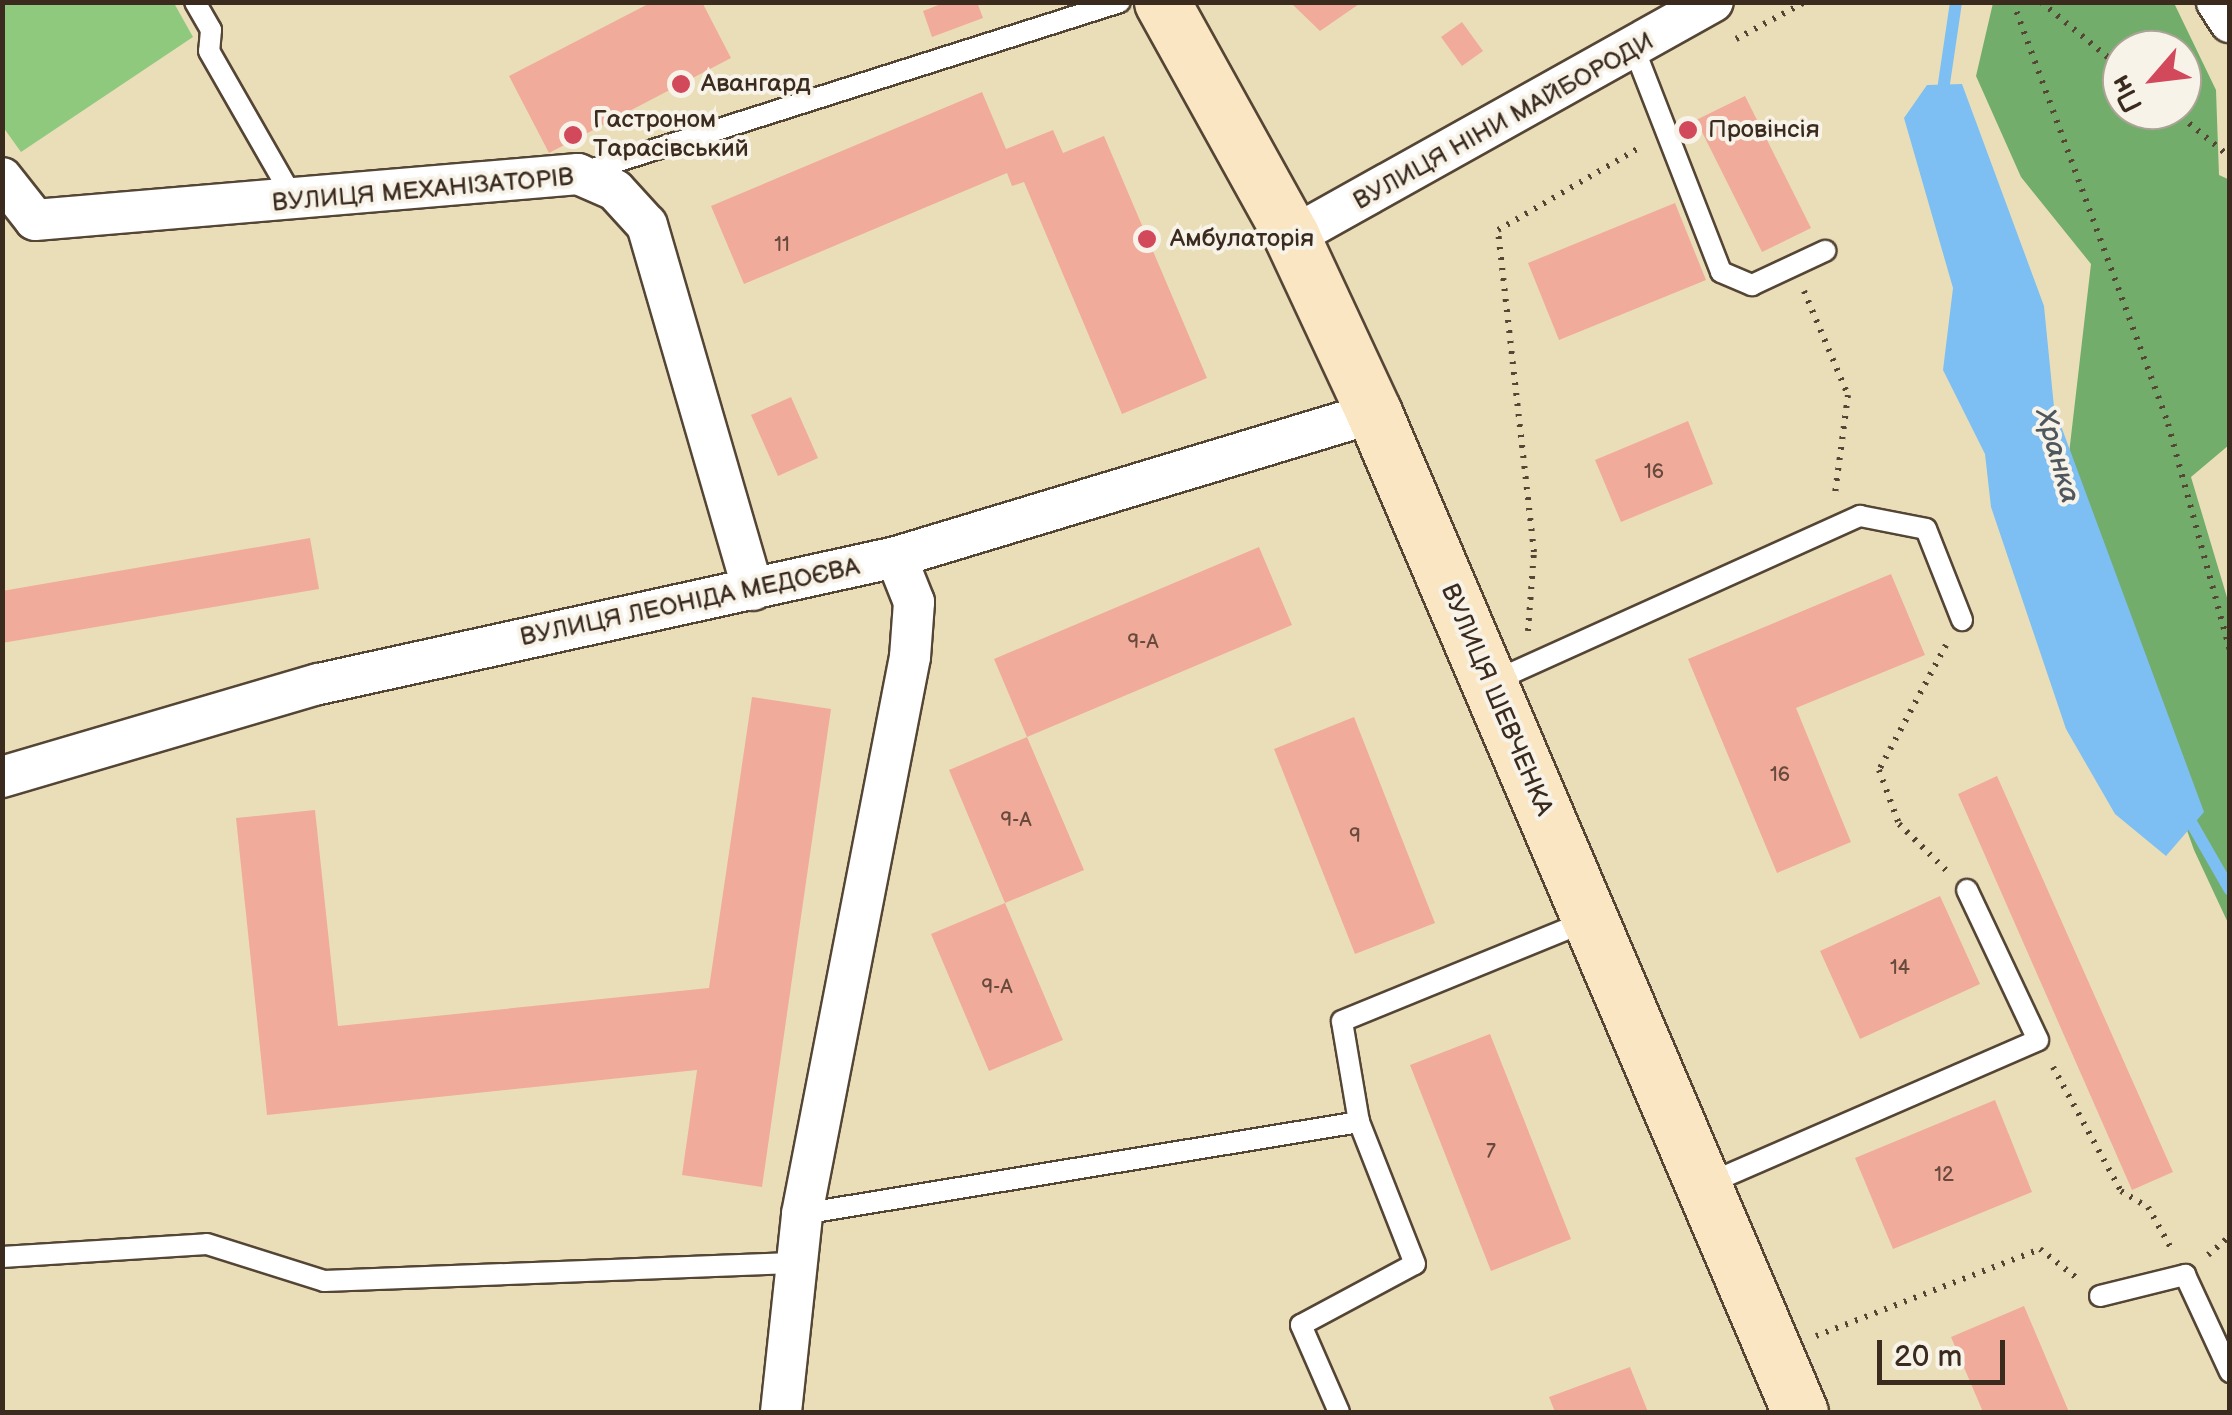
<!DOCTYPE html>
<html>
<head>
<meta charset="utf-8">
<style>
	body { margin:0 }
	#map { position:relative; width:2232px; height:1415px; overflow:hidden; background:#eadeb9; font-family:"Balsamiq Sans",sans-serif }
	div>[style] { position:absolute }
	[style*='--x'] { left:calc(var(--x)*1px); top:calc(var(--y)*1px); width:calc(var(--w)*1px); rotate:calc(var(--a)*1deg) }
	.green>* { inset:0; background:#8fc97d }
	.forest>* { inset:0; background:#73ad6c }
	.water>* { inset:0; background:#7dbff2 }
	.stream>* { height:12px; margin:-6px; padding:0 6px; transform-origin:6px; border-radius:6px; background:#7dbff2 }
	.building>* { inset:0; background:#f1ab9b }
	.path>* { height:6px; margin-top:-3px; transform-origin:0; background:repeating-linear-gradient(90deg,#554535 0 2.5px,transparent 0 10.5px) }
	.roads { filter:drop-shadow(2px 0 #554535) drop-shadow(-2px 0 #554535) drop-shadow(0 2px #554535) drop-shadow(0 -2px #554535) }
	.service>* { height:20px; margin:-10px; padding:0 10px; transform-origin:10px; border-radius:10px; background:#fff }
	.minor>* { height:40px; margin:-20px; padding:0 20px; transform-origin:20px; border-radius:20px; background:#fff }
	.secondary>* { height:55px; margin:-27.5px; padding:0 27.5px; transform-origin:27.5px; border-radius:27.5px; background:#fbe6c4 }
	.dots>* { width:28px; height:28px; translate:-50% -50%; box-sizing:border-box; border:5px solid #f7f3e8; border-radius:50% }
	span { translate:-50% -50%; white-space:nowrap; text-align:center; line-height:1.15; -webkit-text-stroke:8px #f7f3e8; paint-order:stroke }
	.number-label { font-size:20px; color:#684a3d }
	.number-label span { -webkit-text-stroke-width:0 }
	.poi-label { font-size:25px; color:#3b2a1e }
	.left { translate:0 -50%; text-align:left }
	.street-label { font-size:25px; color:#3b2a1e }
	.water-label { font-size:28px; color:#4f575e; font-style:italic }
	.frame { position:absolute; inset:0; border:5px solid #3b2a1e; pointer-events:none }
	.north { position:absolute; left:2102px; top:30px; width:100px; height:100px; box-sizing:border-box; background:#f7f3e8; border:2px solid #aca397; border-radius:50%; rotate:242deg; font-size:28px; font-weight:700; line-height:40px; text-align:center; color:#3b2a1e }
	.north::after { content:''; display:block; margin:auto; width:35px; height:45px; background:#d1495b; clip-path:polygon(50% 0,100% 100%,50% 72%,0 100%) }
	.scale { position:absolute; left:1877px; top:1340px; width:128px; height:45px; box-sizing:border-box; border:5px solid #3b2a1e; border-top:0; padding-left:12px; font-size:30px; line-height:35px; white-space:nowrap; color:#3b2a1e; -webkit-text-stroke:8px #f7f3e8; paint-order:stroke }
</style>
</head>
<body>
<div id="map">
	<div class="green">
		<div style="clip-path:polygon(3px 2px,174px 3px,193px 37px,21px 152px,3px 127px)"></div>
	</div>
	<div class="forest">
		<div style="clip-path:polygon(evenodd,1993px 3px,2174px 3px,2216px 90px,2219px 175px,2230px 180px,2229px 445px,2191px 477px,2229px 604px,2229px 925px,2194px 850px,2065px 488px,2091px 264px,2021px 177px,1976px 76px,1993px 3px,2122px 50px,2182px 50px,2182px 110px,2122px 110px,2122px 50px)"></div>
	</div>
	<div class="water">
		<div style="clip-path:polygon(1962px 84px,2044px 306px,2054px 407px,2204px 812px,2166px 856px,2115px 814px,2066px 729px,1991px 507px,1985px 454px,1943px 370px,1953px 288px,1904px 118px,1927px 85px)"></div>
	</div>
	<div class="stream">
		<div style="--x:1942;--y:97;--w:96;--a:-81.6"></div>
		<div style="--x:2184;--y:810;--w:92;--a:60.1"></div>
	</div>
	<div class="building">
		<div style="clip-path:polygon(652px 2px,702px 2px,731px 58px,549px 153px,509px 76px)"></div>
		<div style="clip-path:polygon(946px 2px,977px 2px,983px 18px,932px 37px,923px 11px)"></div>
		<div style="clip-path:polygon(1290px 2px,1362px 2px,1320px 31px)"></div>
		<div style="clip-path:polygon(1462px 22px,1483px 51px,1462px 66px,1441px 37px)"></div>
		<div style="clip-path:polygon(982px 92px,1006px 149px,1053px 130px,1063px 153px,1104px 136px,1207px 378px,1122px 414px,1024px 182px,1012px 186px,1007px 173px,744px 284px,711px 206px)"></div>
		<div style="clip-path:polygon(1745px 96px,1811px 228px,1762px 252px,1696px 120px)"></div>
		<div style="clip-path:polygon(1675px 203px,1706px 280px,1559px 340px,1528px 263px)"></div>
		<div style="clip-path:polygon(791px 397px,818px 458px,778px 476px,751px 415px)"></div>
		<div style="clip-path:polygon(1688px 421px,1713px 484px,1621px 522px,1595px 460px)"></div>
		<div style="clip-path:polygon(310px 538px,319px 589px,2px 643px,2px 591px)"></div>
		<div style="clip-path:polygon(1259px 547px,1292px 625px,1027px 737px,1084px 870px,1005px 903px,949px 770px,1027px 737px,994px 659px)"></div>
		<div style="clip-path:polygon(1891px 574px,1925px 655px,1796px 708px,1851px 842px,1777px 873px,1688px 659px)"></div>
		<div style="clip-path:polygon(752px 697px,831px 709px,762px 1187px,682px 1175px,697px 1070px,267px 1115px,236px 818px,315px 810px,338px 1026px,709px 988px)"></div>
		<div style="clip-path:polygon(1354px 717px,1435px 923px,1355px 954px,1274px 749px)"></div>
		<div style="clip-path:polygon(1997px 776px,2173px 1172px,2132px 1190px,1958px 794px)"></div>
		<div style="clip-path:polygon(1940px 896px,1980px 984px,1860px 1039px,1820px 951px)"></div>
		<div style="clip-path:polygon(1005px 903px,1063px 1040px,989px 1071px,931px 934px)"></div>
		<div style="clip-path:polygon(1490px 1034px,1571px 1239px,1491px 1271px,1410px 1065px)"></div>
		<div style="clip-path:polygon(1995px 1100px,2032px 1192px,1893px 1249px,1855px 1158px)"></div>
		<div style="clip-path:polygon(2024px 1306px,2069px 1412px,1983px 1412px,1951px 1337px)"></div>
		<div style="clip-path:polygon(1630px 1367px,1648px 1412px,1555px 1412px,1549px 1397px)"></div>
	</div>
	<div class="path">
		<div style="--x:2013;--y:2;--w:450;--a:69.8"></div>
		<div style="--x:2168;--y:424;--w:235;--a:74.7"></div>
		<div style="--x:2041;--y:2;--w:105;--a:39.6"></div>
		<div style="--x:1736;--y:39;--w:78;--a:-28.2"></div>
		<div style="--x:2173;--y:110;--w:74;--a:39.5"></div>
		<div style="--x:1804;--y:291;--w:113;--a:67.1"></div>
		<div style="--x:1848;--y:395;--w:100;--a:97.5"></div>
		<div style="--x:1528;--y:631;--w:79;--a:-85.7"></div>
		<div style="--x:1534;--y:552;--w:324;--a:-96.4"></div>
		<div style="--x:1498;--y:230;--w:163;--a:-30.2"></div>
		<div style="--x:1946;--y:645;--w:142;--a:118.2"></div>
		<div style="--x:1879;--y:770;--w:58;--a:69.7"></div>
		<div style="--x:1899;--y:824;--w:69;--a:44.4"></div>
		<div style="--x:2053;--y:1067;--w:141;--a:61.3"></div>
		<div style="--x:2121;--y:1191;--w:31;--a:31"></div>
		<div style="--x:2148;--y:1207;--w:49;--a:60.8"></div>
		<div style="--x:2208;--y:1255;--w:29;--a:-41"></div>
		<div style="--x:1816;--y:1336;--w:240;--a:-21.2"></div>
		<div style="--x:2040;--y:1249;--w:48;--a:38.3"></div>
	</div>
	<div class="roads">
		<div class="service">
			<div style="--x:195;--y:2;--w:32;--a:60"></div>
			<div style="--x:211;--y:30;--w:21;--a:95"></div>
			<div style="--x:209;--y:51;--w:173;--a:60.2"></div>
			<div style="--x:1635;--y:51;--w:237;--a:68.7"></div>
			<div style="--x:1721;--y:272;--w:34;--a:23"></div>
			<div style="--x:1752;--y:285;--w:81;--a:-25"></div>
			<div style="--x:584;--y:172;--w:562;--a:-17.6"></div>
			<div style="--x:1492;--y:682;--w:404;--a:-24.3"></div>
			<div style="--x:1860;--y:516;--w:67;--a:11.1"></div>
			<div style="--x:1926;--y:529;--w:98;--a:68.4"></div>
			<div style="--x:1705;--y:1185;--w:363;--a:-23.5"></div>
			<div style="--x:2038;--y:1040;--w:166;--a:-115.3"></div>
			<div style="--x:802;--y:1214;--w:565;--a:-9.38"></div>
			<div style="--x:1359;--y:1122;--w:102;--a:-99.6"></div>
			<div style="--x:1342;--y:1021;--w:267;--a:-22.2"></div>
			<div style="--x:2;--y:1257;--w:205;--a:-3.6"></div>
			<div style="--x:207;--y:1244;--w:123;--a:17.5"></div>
			<div style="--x:324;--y:1281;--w:475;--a:-2.2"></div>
			<div style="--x:2100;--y:1296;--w:88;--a:-13.9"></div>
			<div style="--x:2185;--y:1275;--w:107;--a:65.1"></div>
			<div style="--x:1339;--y:1412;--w:95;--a:-113.6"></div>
			<div style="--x:1301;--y:1325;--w:129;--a:-28.2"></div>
			<div style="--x:1415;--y:1264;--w:153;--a:-111.5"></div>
		</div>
		<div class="minor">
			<div style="--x:2217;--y:2;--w:24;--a:57"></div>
			<div style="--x:2;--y:178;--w:53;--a:51.8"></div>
			<div style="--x:35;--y:220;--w:545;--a:-4.84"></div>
			<div style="--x:578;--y:174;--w:40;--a:23.4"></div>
			<div style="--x:615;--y:190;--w:47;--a:47.6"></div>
			<div style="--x:647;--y:225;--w:380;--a:73.8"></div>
			<div style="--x:1292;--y:237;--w:482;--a:-29.2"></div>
			<div style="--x:2;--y:777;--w:330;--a:-16.4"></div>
			<div style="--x:319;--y:684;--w:591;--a:-12.41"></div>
			<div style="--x:896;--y:557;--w:499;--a:-16.8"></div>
			<div style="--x:781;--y:1412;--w:199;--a:-83.9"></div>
			<div style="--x:802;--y:1214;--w:567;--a:-79.03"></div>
			<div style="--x:910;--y:657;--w:55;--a:-85.8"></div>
			<div style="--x:914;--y:602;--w:48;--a:-111.8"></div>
		</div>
		<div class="secondary">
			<div style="--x:1162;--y:2;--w:269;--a:61"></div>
			<div style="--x:1292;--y:237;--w:194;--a:65"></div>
			<div style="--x:1374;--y:413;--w:1086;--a:66.91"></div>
		</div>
	</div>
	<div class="dots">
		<div style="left:681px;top:84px;background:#d1495b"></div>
		<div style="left:1688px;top:130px;background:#d1495b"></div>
		<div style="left:573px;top:135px;background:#d1495b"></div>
		<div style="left:1147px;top:239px;background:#d1495b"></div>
	</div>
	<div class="number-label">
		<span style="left:782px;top:245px">11</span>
		<span style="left:1654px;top:472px">16</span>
		<span style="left:1143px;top:642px">9-А</span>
		<span style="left:1780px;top:775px">16</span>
		<span style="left:1016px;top:820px">9-А</span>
		<span style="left:1355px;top:836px">9</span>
		<span style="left:1900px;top:968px">14</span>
		<span style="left:997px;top:987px">9-А</span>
		<span style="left:1491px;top:1152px">7</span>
		<span style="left:1944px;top:1175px">12</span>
	</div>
	<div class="poi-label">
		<span class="left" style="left:701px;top:84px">Авангард</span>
		<span class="left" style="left:593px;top:135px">Гастроном<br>Тарасівський</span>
		<span class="left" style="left:1708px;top:130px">Провінсія</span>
		<span class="left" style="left:1170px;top:239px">Амбулаторія</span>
	</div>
	<div class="street-label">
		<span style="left:1504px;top:122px;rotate:-29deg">ВУЛИЦЯ НІНИ МАЙБОРОДИ</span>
		<span style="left:423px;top:191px;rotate:-5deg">ВУЛИЦЯ МЕХАНІЗАТОРІВ</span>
		<span style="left:690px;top:603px;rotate:-12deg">ВУЛИЦЯ ЛЕОНІДА МЕДОЄВА</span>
		<span style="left:1496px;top:700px;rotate:67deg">ВУЛИЦЯ ШЕВЧЕНКА</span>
	</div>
	<div class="water-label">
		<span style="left:2057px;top:456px;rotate:74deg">Хранка</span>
	</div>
	<div class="frame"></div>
	<div class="north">Пн</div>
	<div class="scale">20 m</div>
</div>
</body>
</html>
